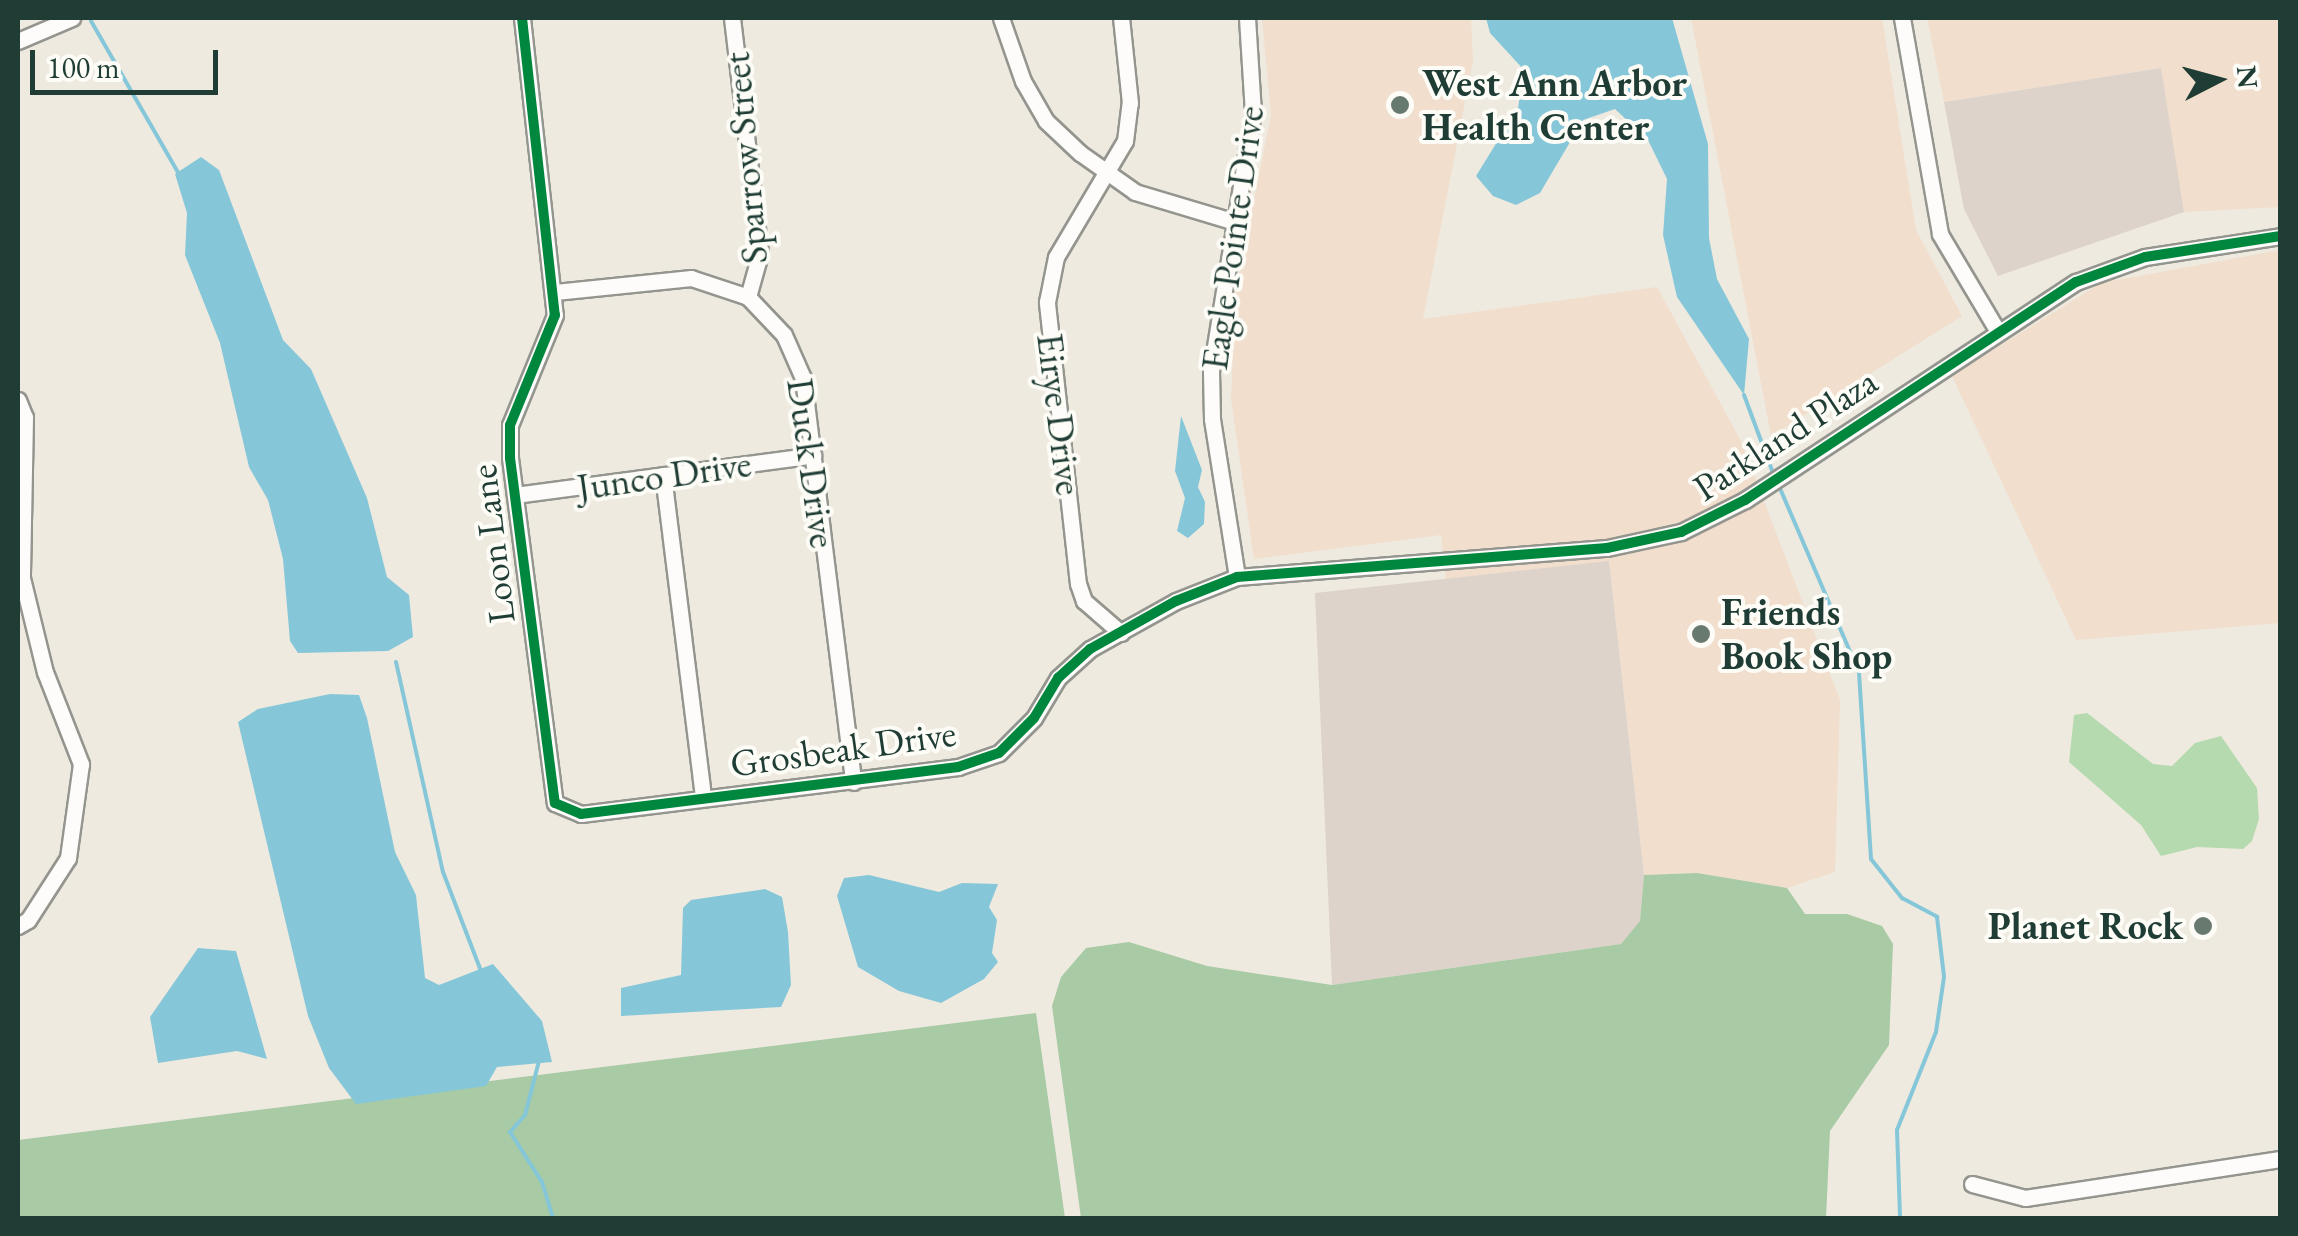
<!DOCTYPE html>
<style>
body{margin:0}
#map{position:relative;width:2298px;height:1236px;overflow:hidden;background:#efeadf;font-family:"EB Garamond",serif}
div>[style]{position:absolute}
.built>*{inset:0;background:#f1decd}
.industrial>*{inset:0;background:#ddd3cb}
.green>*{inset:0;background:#b6daaf}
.forest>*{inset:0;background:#a8caa4}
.water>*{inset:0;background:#85c7d9}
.stream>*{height:4px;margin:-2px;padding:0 2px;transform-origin:2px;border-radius:2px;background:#85c7d9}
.roads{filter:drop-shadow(2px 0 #93958e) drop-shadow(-2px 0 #93958e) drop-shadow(0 2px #93958e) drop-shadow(0 -2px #93958e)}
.minor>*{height:15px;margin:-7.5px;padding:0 7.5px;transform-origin:7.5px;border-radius:7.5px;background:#fdfcfa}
.cycleway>*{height:10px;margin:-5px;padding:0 5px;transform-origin:5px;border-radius:5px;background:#00873e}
.dots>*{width:28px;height:28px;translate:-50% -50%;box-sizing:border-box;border:5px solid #fdfcf7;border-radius:50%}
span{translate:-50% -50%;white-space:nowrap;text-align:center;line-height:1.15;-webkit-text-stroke:8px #fdfcf7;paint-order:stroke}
.poi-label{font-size:38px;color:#1f3d34;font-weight:700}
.left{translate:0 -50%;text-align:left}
.right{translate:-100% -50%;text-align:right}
.street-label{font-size:38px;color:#1f3d34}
.frame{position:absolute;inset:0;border:20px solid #1f3d34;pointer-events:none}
.north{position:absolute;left:2168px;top:30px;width:100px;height:100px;-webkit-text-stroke:8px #fdfcf7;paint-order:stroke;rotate:84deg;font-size:28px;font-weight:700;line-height:40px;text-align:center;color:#1f3d34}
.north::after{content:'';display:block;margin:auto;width:35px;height:45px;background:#1f3d34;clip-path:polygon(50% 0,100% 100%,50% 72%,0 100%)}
.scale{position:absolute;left:30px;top:50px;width:188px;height:45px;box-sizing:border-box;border:5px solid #1f3d34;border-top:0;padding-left:12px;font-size:30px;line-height:35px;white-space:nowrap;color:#1f3d34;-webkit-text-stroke:8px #fdfcf7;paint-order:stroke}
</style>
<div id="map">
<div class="built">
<i style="clip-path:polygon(1262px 18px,1471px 18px,1473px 61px,1423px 319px,1657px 287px,1741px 441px,1840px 700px,1835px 872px,1787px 888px,1697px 873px,1644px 875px,1609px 562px,1446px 579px,1441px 535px,1254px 559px,1231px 399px,1236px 289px,1271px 115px)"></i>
<i style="clip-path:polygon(1691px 18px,1882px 18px,1916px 230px,1962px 316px,1771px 436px)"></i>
<i style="clip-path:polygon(1927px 18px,2280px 18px,2280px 207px,2184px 212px,2160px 68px,1944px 102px)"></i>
<i style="clip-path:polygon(2280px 250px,2280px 623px,2076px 640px,1952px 376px,2101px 283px)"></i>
</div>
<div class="industrial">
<i style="clip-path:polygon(2161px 68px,2184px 212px,1998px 276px,1964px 209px,1944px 102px)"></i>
<i style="clip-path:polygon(1609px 561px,1644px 875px,1640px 922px,1621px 944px,1332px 985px,1315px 593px)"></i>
</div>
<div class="green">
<i style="clip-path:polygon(2087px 713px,2153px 764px,2172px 766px,2195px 743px,2221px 736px,2257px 788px,2259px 819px,2252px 841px,2243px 849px,2197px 847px,2161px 856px,2141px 825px,2069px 762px,2074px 715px)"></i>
</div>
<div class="forest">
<i style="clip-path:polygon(1697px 873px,1787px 888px,1805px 914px,1847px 914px,1882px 926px,1893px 944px,1889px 1045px,1830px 1131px,1826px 1218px,1081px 1218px,1052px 1006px,1061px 977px,1086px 948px,1129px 942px,1207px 966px,1332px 985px,1621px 944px,1640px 921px,1644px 875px)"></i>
<i style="clip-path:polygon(1036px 1013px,1065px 1218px,18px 1218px,18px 1140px)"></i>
</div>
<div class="water">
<i style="clip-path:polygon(1486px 18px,1672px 18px,1708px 144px,1709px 238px,1717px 279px,1749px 339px,1744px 395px,1677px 297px,1663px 235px,1667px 179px,1648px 140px,1615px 109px,1583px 120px,1540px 193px,1516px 205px,1493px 196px,1476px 176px,1518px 108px,1524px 70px,1490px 33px)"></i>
<i style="clip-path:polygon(201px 157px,219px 170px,283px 340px,311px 369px,367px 498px,387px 577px,409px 595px,413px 637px,388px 651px,298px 653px,290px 641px,283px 559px,268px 500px,249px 467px,220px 343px,185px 255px,187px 213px,175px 174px)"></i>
<i style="clip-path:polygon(1181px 416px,1202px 470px,1198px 487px,1205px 502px,1204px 524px,1188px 538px,1177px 531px,1185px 498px,1175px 471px)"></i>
<i style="clip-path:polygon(330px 694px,359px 695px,367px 718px,395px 852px,416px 895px,425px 978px,439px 985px,493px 964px,542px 1021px,552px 1062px,497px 1067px,486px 1086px,356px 1104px,329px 1068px,308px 1016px,238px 722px,258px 709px)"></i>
<i style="clip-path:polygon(869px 875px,939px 892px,962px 883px,998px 884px,989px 907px,997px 920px,992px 953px,998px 962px,984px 979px,941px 1003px,899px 991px,858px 967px,837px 896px,844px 878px)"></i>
<i style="clip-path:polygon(765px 889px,782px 897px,788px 932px,791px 985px,781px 1007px,621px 1016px,621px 988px,681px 975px,683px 908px,691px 900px)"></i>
<i style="clip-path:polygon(198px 948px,236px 951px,267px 1059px,237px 1051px,158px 1063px,150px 1017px)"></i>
</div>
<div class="stream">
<i style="left:91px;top:21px;width:177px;rotate:60.1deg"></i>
<i style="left:1744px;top:395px;width:83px;rotate:69.6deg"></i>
<i style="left:1779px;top:486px;width:203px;rotate:66.8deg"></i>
<i style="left:1859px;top:673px;width:186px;rotate:86.3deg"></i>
<i style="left:1871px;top:859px;width:50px;rotate:51.5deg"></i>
<i style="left:1902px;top:898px;width:40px;rotate:28deg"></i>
<i style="left:1937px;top:917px;width:60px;rotate:83.3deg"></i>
<i style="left:1944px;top:977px;width:56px;rotate:98.3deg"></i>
<i style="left:1936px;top:1032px;width:105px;rotate:111.7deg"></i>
<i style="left:1897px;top:1130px;width:88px;rotate:88deg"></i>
<i style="left:396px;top:662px;width:215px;rotate:77.4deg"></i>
<i style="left:443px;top:872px;width:106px;rotate:69deg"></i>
<i style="left:539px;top:1061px;width:56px;rotate:104.5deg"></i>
<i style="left:525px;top:1115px;width:23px;rotate:131deg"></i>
<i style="left:510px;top:1132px;width:59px;rotate:57.4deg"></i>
<i style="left:542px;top:1182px;width:38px;rotate:73deg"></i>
</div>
<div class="roads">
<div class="minor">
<i style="left:522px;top:18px;width:299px;rotate:83.7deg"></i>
<i style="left:555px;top:315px;width:119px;rotate:112.2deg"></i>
<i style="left:510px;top:425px;width:33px;rotate:90deg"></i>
<i style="left:510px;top:458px;width:348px;rotate:82.6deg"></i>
<i style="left:555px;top:803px;width:28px;rotate:23deg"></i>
<i style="left:581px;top:814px;width:380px;rotate:-7.1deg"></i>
<i style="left:958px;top:767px;width:43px;rotate:-18.9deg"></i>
<i style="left:999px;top:753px;width:49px;rotate:-45deg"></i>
<i style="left:1034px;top:718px;width:47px;rotate:-59deg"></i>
<i style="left:1058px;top:678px;width:43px;rotate:-42.2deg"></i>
<i style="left:1090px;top:649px;width:98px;rotate:-29.2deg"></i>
<i style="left:1176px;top:601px;width:66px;rotate:-21.5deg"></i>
<i style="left:1237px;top:577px;width:371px;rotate:-4.5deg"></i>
<i style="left:1607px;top:548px;width:76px;rotate:-12.2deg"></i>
<i style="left:1681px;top:532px;width:72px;rotate:-26.6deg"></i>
<i style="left:1745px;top:500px;width:396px;rotate:-33.4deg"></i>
<i style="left:2076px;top:282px;width:73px;rotate:-19.9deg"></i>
<i style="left:2145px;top:257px;width:137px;rotate:-8.8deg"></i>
<i style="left:732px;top:18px;width:238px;rotate:83.2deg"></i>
<i style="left:760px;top:254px;width:45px;rotate:105.6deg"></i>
<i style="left:1001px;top:18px;width:67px;rotate:70.8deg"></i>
<i style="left:1023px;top:81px;width:46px;rotate:60.1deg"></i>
<i style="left:1046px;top:121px;width:47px;rotate:43.3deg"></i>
<i style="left:1080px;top:153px;width:67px;rotate:35.3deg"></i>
<i style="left:1135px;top:192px;width:104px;rotate:16.7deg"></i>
<i style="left:1902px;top:18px;width:219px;rotate:80deg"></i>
<i style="left:1940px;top:234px;width:112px;rotate:59.3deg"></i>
<i style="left:18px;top:41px;width:59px;rotate:-23.1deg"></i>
<i style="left:555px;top:292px;width:137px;rotate:-5.9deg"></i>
<i style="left:691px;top:278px;width:60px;rotate:18.4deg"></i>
<i style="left:748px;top:297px;width:52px;rotate:46.5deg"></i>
<i style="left:784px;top:335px;width:47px;rotate:66.2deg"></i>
<i style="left:803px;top:378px;width:407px;rotate:82.9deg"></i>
<i style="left:18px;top:400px;width:18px;rotate:68deg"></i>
<i style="left:25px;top:417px;width:161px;rotate:91.1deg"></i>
<i style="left:22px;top:578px;width:97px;rotate:76.3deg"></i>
<i style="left:45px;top:672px;width:99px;rotate:68.6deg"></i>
<i style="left:81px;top:764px;width:95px;rotate:97.9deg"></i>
<i style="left:68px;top:858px;width:74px;rotate:122.8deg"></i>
<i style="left:28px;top:920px;width:12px;rotate:149deg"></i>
<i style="left:663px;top:475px;width:325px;rotate:82.9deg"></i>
<i style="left:515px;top:495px;width:301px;rotate:-7.6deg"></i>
<i style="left:1237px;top:577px;width:160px;rotate:-99deg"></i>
<i style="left:1212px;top:419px;width:48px;rotate:-91.2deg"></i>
<i style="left:1211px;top:371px;width:261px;rotate:-80.8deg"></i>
<i style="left:1253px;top:113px;width:95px;rotate:-93.6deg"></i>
<i style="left:1121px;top:633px;width:49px;rotate:-139.1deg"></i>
<i style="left:1084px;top:601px;width:18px;rotate:-109deg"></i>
<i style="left:1078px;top:584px;width:284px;rotate:-96.3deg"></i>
<i style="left:1047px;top:302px;width:46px;rotate:-78.7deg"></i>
<i style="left:1056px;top:257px;width:135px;rotate:-59.3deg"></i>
<i style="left:1125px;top:141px;width:38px;rotate:-83deg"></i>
<i style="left:1130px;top:103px;width:85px;rotate:-96deg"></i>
<i style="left:1972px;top:1184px;width:55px;rotate:14.8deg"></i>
<i style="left:2025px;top:1198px;width:258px;rotate:-8.7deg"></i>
</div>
</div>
<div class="cycleway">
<i style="left:522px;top:18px;width:299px;rotate:83.7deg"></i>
<i style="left:555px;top:315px;width:119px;rotate:112.2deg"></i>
<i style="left:510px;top:425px;width:33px;rotate:90deg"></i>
<i style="left:510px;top:458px;width:348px;rotate:82.6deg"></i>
<i style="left:555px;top:803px;width:28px;rotate:23deg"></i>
<i style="left:581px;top:814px;width:380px;rotate:-7.1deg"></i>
<i style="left:958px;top:767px;width:43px;rotate:-18.9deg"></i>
<i style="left:999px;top:753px;width:49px;rotate:-45deg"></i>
<i style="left:1034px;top:718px;width:47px;rotate:-59deg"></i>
<i style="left:1058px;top:678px;width:43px;rotate:-42.2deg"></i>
<i style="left:1090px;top:649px;width:98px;rotate:-29.2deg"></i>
<i style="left:1176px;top:601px;width:66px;rotate:-21.5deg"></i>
<i style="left:1237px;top:577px;width:371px;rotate:-4.5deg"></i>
<i style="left:1607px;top:548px;width:76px;rotate:-12.2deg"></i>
<i style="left:1681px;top:532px;width:72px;rotate:-26.6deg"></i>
<i style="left:1745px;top:500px;width:396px;rotate:-33.4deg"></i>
<i style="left:2076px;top:282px;width:73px;rotate:-19.9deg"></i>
<i style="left:2145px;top:257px;width:137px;rotate:-8.8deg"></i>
</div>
<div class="dots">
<i style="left:1400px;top:105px;background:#687a70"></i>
<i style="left:1701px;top:634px;background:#687a70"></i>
<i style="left:2203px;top:926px;background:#687a70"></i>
</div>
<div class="poi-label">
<span class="left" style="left:1422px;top:105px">West Ann Arbor<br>Health Center</span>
<span class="left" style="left:1721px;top:634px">Friends<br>Book Shop</span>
<span class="right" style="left:2183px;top:926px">Planet Rock</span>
</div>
<div class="street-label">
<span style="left:745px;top:158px;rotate:-95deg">Sparrow Street</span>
<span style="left:1232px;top:238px;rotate:-82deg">Eagle Pointe Drive</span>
<span style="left:1060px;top:414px;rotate:83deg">Eirye Drive</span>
<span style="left:1785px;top:434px;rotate:-33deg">Parkland Plaza</span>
<span style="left:812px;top:463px;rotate:82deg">Duck Drive</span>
<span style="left:664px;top:475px;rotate:-8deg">Junco Drive</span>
<span style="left:492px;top:544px;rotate:-97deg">Loon Lane</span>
<span style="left:843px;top:748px;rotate:-8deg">Grosbeak Drive</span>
</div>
<div class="frame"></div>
<div class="north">N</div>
<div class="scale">100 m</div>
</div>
